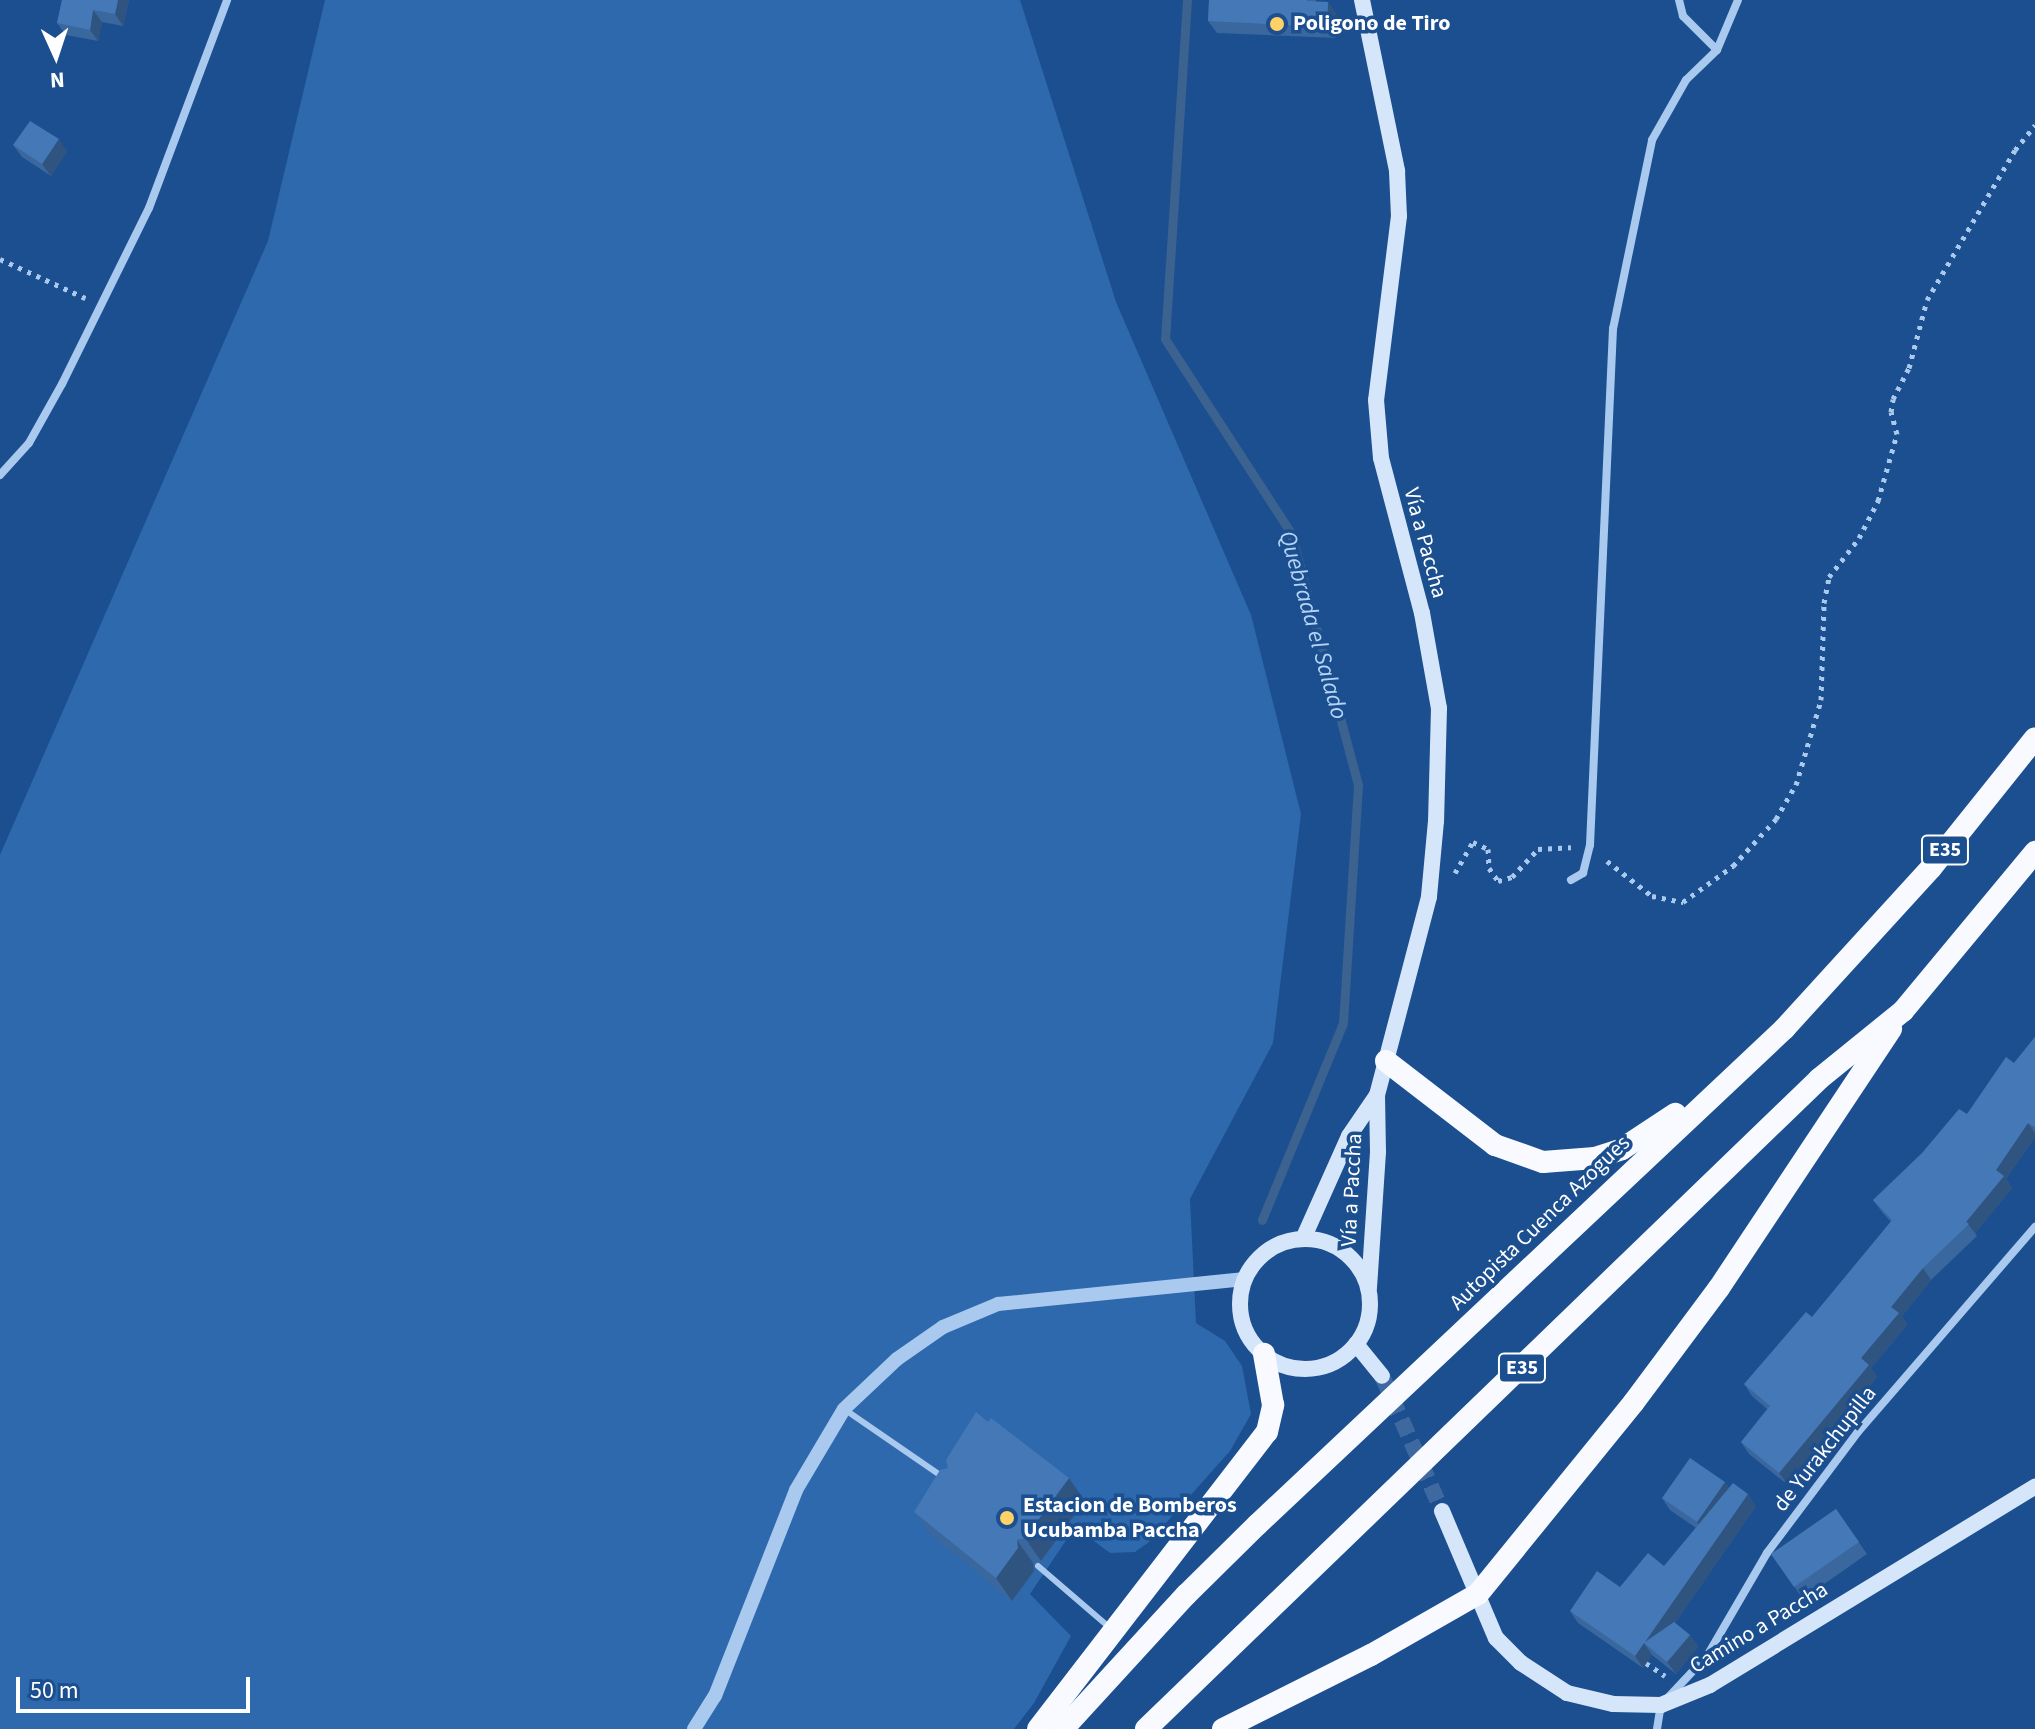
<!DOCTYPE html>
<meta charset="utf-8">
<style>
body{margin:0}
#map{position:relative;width:2035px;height:1729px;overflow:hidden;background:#1b4f8f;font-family:"Source Sans 3",sans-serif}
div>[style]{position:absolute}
.green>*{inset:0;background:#2e69ad}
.stream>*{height:9px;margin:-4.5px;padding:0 4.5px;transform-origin:4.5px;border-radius:4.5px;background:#3c6290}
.secondary-tunnel>*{height:16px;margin-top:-8px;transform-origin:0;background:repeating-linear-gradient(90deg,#3d69a0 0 16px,transparent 0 24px)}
.path>*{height:5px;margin-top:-2.5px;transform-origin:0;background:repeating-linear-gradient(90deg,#a9c9ee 0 4px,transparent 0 10px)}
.service>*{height:6px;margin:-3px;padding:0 3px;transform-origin:3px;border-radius:3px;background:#a9c9ee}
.minor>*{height:8px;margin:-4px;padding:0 4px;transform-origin:4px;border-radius:4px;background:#a9c9ee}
.tertiary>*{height:14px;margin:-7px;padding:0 7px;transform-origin:7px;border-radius:7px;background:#a9c9ee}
.secondary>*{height:16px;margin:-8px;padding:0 8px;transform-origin:8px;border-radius:8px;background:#d6e6fa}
.secondary>.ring{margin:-8px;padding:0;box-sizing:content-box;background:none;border:16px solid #d6e6fa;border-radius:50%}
.trunk>*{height:22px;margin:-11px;padding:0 11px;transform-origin:11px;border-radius:11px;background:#f8faff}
.wall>*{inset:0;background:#3a679d}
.shaded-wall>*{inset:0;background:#305480}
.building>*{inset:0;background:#4478b7}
.dots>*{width:22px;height:22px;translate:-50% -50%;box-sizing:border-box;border:4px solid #1b4f8f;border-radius:50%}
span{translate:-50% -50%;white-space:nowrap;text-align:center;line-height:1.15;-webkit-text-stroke:7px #1b4f8f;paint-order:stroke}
.shield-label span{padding:2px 6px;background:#1b4f8f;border:2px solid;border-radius:6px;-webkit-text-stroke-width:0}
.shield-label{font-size:20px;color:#fff;font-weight:700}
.poi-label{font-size:22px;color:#fff;font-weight:700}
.left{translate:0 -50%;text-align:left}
.street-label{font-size:22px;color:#fff}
.water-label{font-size:24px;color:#b5d3f5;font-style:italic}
.north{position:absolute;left:16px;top:16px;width:80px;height:80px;-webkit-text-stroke:6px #1b4f8f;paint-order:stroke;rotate:177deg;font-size:22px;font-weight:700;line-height:32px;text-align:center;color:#fff}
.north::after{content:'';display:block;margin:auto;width:28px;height:36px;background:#fff;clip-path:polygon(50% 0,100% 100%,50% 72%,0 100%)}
.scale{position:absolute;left:16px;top:1677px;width:234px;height:36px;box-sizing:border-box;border:4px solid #fff;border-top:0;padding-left:10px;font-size:24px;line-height:28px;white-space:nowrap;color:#fff;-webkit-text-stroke:6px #1b4f8f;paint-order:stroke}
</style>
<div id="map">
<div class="green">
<i style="clip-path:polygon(325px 0,1020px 0,1116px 302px,1251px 615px,1301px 814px,1273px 1043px,1190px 1199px,1196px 1323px,1225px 1341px,1242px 1366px,1251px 1414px,1230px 1451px,1149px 1542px,1135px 1552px,1110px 1553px,1075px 1527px,1030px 1594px,1071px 1636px,1034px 1703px,1014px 1729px,0 1729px,0 855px,268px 241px)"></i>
</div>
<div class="stream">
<i style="left:1187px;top:0;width:340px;rotate:93.7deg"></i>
<i style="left:1165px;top:339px;width:231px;rotate:57deg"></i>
<i style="left:1291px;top:533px;width:261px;rotate:75.1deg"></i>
<i style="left:1358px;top:785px;width:238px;rotate:93.6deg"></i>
<i style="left:1343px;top:1023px;width:213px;rotate:112.4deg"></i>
</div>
<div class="secondary-tunnel">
<i style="left:1382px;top:1376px;width:148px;rotate:66deg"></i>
</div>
<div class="path">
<i style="left:0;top:259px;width:94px;rotate:24.6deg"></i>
<i style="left:1607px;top:861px;width:57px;rotate:37.9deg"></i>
<i style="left:1652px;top:896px;width:32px;rotate:11deg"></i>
<i style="left:1683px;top:902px;width:62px;rotate:-35.8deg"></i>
<i style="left:1733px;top:866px;width:64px;rotate:-47.5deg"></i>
<i style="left:1776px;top:819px;width:39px;rotate:-60deg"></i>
<i style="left:1796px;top:785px;width:89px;rotate:-73.6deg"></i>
<i style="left:1821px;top:700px;width:97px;rotate:-88.2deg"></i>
<i style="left:1824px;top:603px;width:26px;rotate:-79deg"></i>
<i style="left:1829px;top:577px;width:49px;rotate:-52.4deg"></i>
<i style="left:1859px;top:538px;width:42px;rotate:-62.8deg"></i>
<i style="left:1878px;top:501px;width:70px;rotate:-74.2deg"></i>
<i style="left:1897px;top:434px;width:23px;rotate:-105deg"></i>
<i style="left:1891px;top:412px;width:13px;rotate:-81deg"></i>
<i style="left:1893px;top:399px;width:35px;rotate:-63deg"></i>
<i style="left:1909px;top:368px;width:70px;rotate:-75.2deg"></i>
<i style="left:1927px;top:300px;width:174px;rotate:-59.6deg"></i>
<i style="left:2015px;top:150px;width:32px;rotate:-51deg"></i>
<i style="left:1455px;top:873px;width:36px;rotate:-60deg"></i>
<i style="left:1473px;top:842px;width:17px;rotate:25deg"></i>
<i style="left:1488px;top:849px;width:19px;rotate:87deg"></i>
<i style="left:1489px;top:868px;width:16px;rotate:55deg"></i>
<i style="left:1498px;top:881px;width:15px;rotate:-16deg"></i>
<i style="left:1512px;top:877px;width:38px;rotate:-47deg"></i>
<i style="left:1538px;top:849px;width:33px;rotate:-3deg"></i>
<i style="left:1646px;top:1663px;width:23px;rotate:34deg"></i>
</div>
<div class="service">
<i style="left:844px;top:1409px;width:120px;rotate:34.5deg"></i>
<i style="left:1038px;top:1566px;width:94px;rotate:40.7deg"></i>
</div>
<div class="minor">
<i style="left:1717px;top:50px;width:54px;rotate:-67.2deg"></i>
<i style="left:0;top:475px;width:43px;rotate:-47.8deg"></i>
<i style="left:29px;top:443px;width:68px;rotate:-60.8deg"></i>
<i style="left:62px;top:384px;width:196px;rotate:-63.7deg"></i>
<i style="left:149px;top:208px;width:222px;rotate:-69.4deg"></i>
<i style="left:1571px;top:880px;width:14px;rotate:-30deg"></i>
<i style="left:1583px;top:873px;width:29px;rotate:-76deg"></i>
<i style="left:1590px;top:845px;width:517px;rotate:-87.45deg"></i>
<i style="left:1613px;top:329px;width:193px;rotate:-78.3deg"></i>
<i style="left:1652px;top:140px;width:69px;rotate:-60.5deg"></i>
<i style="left:1686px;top:80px;width:43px;rotate:-44.1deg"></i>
<i style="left:1717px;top:50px;width:48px;rotate:-135deg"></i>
<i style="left:1683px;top:16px;width:16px;rotate:-104deg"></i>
<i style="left:1657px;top:1729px;width:24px;rotate:-81deg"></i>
<i style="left:1661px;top:1705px;width:67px;rotate:-46.8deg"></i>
<i style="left:1707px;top:1656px;width:119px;rotate:-59.8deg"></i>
<i style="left:1767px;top:1553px;width:151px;rotate:-53.1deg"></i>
<i style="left:1858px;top:1432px;width:271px;rotate:-49.2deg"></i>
</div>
<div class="tertiary">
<i style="left:694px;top:1729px;width:39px;rotate:-58deg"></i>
<i style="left:715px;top:1696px;width:221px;rotate:-68.5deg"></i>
<i style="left:796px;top:1490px;width:94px;rotate:-59.3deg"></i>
<i style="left:844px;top:1409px;width:73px;rotate:-43.3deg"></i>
<i style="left:897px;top:1359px;width:56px;rotate:-34.8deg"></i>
<i style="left:943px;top:1327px;width:60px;rotate:-22.7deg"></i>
<i style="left:998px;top:1304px;width:248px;rotate:-5.8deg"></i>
</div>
<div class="secondary">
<i style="left:1362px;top:0;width:175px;rotate:78.4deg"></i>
<i style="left:1397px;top:171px;width:45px;rotate:87.5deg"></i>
<i style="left:1399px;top:216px;width:185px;rotate:97.1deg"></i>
<i style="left:1376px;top:400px;width:58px;rotate:85.1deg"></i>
<i style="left:1381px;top:458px;width:160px;rotate:75.2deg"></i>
<i style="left:1422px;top:613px;width:97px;rotate:79.9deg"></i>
<i style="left:1439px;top:708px;width:113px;rotate:91.5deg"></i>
<i style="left:1436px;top:821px;width:76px;rotate:95.3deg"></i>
<i style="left:1429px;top:897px;width:205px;rotate:104.7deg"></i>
<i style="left:1377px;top:1095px;width:57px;rotate:89deg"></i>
<i style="left:1378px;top:1152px;width:136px;rotate:93.8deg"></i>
<i style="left:1303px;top:1239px;width:113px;rotate:-65.9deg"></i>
<i style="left:1349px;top:1136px;width:50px;rotate:-55.7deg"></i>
<i class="ring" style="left:1240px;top:1239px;width:114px;height:114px"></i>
<i style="left:1356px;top:1344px;width:41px;rotate:50.9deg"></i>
<i style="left:1442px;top:1511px;width:138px;rotate:67deg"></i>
<i style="left:1496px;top:1638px;width:35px;rotate:45deg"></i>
<i style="left:1521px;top:1663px;width:55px;rotate:33.1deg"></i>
<i style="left:1567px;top:1693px;width:47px;rotate:13.4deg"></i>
<i style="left:1613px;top:1704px;width:48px;rotate:1.2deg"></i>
<i style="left:1661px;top:1705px;width:53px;rotate:-22.2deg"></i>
<i style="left:1710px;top:1685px;width:381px;rotate:-31.4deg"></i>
</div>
<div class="trunk">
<i style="left:1386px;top:1061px;width:138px;rotate:37.6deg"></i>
<i style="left:1495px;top:1145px;width:51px;rotate:19.5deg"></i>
<i style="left:1543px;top:1162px;width:52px;rotate:-4.4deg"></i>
<i style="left:1595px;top:1158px;width:28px;rotate:-18deg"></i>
<i style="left:1622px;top:1149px;width:64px;rotate:-33.4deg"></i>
<i style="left:1038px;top:1729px;width:375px;rotate:-52.4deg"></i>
<i style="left:1267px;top:1432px;width:28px;rotate:-77deg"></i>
<i style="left:1273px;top:1405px;width:52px;rotate:-100deg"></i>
<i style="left:1063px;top:1729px;width:182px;rotate:-47.5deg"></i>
<i style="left:1186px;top:1595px;width:100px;rotate:-44.6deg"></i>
<i style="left:1257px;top:1525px;width:724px;rotate:-43.26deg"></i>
<i style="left:1784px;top:1029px;width:218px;rotate:-47.6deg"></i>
<i style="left:1931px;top:868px;width:166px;rotate:-51.3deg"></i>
<i style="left:1146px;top:1729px;width:936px;rotate:-44deg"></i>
<i style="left:1819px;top:1079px;width:108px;rotate:-39deg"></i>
<i style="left:1903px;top:1011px;width:207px;rotate:-50.3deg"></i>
<i style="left:1223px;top:1729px;width:165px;rotate:-26.6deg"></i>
<i style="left:1371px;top:1655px;width:123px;rotate:-29.7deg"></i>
<i style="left:1478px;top:1594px;width:247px;rotate:-50.9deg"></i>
<i style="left:1634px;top:1402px;width:142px;rotate:-53.3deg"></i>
<i style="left:1719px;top:1288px;width:311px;rotate:-56.4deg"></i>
</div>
<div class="wall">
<i style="clip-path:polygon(62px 0,129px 0,123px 26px,102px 22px,98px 41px,66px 35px,57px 23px)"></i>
<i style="clip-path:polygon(1209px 0,1316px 0,1316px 2px,1328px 2px,1336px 14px,1336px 38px,1217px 33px,1208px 21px)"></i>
<i style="clip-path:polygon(13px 145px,67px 151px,51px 176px,22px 157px)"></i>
<i style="clip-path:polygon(2035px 1037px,2035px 1137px,2006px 1179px,2012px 1188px,1975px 1233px,1977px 1236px,1931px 1280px,1902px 1316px,1907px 1325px,1871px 1368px,1877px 1377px,1788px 1485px,1749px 1454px,1741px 1442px,1767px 1409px,1752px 1396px,1744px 1384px,1812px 1317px,1891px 1222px,1882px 1212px,1873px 1200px,1967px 1114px,2014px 1063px)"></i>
<i style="clip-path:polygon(1729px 1487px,1756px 1506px,1675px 1623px,1690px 1635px,1698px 1647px,1676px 1674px,1652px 1655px,1643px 1668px,1578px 1623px,1570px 1611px,1664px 1566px,1696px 1528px,1670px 1510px,1662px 1498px)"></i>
<i style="clip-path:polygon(1085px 1501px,1041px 1561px,1033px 1563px,1034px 1571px,1012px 1601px,931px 1535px,914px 1512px)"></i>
<i style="clip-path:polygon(1836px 1509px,1867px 1554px,1803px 1599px,1771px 1554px)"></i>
</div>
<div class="shaded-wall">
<i style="clip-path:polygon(118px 0,129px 0,123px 26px,115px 14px)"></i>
<i style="clip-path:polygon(1328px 2px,1336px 14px,1336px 38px,1327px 27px)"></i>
<i style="clip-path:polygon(93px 10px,102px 22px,98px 41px,90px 30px)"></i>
<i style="clip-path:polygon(59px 139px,67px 151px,51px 176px,42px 164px)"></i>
<i style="clip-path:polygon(2028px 1123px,2035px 1133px,2035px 1137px,2006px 1179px,2012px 1188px,1975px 1233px,1966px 1222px,1996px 1170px)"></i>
<i style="clip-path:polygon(1923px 1268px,1931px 1280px,1902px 1316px,1907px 1325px,1871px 1368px,1877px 1377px,1788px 1485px,1779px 1473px,1861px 1358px,1891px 1307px)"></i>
<i style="clip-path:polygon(1069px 1478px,1085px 1501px,1041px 1561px,1025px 1538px)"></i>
<i style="clip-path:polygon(1725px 1482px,1734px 1494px,1705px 1534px,1697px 1522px)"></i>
<i style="clip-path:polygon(1748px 1494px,1756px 1506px,1655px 1652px,1645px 1642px)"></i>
<i style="clip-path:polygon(1017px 1540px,1033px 1563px,1034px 1571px,1012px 1601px,996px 1578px)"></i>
<i style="clip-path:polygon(1690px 1635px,1698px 1647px,1676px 1674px,1667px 1662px)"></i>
<i style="clip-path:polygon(1644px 1643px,1652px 1655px,1643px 1668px,1635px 1656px)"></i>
</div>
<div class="building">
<i style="clip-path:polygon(62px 0,118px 0,115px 14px,93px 10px,90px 30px,57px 23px)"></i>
<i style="clip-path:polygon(1209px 0,1307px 0,1307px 1px,1328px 2px,1327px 27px,1208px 21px)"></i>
<i style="clip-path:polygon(30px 121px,59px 139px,42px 164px,13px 145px)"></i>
<i style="clip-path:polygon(2035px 1037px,2035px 1126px,2034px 1127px,2028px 1123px,1996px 1170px,2004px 1176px,1966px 1222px,1969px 1224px,1923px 1268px,1891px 1307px,1899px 1313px,1861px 1358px,1869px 1365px,1779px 1473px,1741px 1442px,1770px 1406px,1744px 1384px,1806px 1312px,1812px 1317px,1892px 1220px,1873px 1200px,1922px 1153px,1959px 1109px,1967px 1114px,2006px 1057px,2014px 1063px)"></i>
<i style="clip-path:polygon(976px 1412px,988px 1422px,991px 1418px,1069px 1478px,1025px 1538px,1017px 1540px,1018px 1548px,996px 1578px,914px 1512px,940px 1470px,948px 1468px,946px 1460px)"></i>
<i style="clip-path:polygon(1690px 1458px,1725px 1482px,1697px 1522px,1662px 1498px)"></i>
<i style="clip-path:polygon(1733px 1483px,1748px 1494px,1645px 1642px,1674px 1622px,1690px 1635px,1667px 1662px,1644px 1643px,1635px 1656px,1570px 1611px,1597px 1571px,1620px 1587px,1648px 1553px,1664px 1566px)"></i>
<i style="clip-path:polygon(1836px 1509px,1859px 1542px,1794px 1587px,1771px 1554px)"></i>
</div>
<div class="dots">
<i style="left:1277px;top:24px;background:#ffd166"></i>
<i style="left:1007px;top:1518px;background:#ffd166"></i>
</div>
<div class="shield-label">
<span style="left:1945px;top:850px">E35</span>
<span style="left:1522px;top:1368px">E35</span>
</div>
<div class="poi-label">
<span class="left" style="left:1293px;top:24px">Poligono de Tiro</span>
<span class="left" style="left:1023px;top:1518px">Estacion de Bomberos<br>Ucubamba Paccha</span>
</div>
<div class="street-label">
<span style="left:1425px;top:543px;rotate:75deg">Vía a Paccha</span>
<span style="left:1352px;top:1190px;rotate:-87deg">Vía a Paccha</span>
<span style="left:1540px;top:1223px;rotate:-44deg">Autopista Cuenca Azogues</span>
<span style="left:1825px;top:1449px;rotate:-52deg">de Yurakchupilla</span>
<span style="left:1759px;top:1628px;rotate:-31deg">Camino a Paccha</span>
</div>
<div class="water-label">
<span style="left:1313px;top:625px;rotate:74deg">Quebrada el Salado</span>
</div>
<div class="north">N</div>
<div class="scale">50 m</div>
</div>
